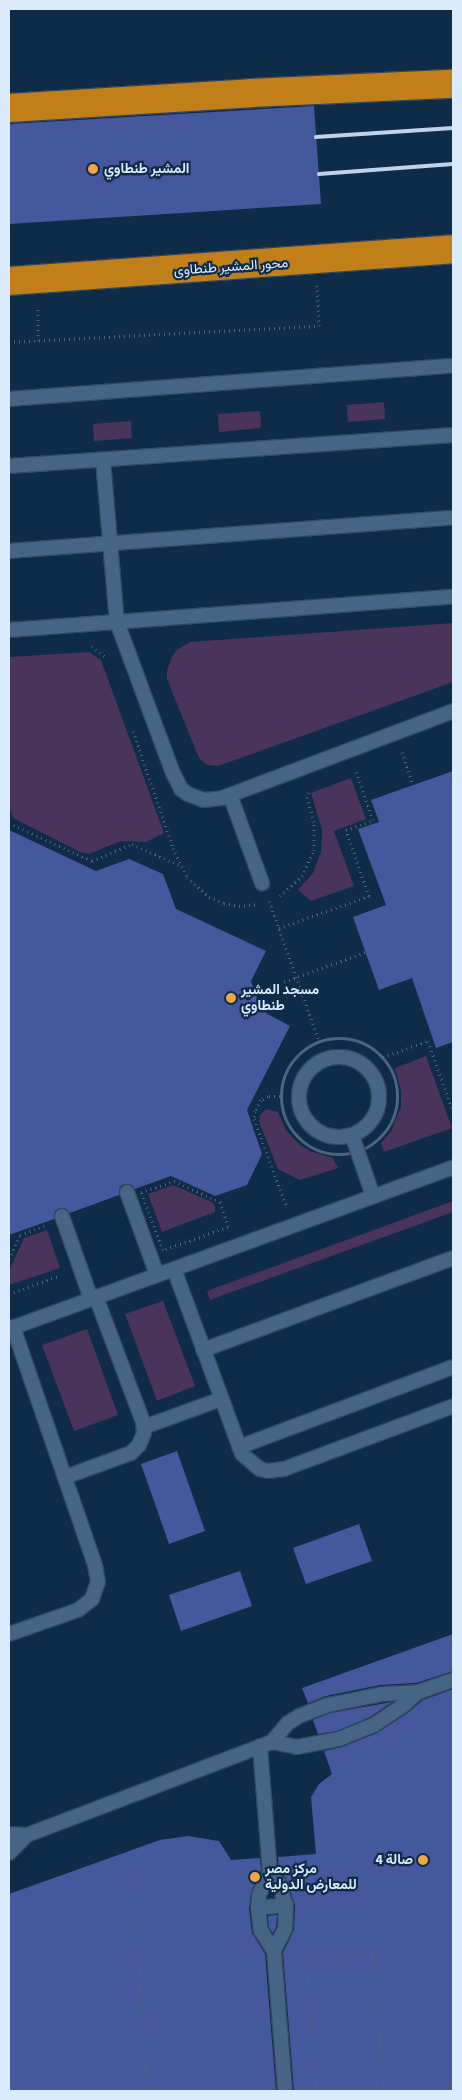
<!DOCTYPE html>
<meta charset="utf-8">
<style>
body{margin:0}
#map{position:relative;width:462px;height:2100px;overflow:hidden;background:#0e2b47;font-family:"Source Sans 3",Vazirmatn,sans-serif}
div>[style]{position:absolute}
.green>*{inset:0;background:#4a345a}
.building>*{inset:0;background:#46589d}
.path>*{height:3px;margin-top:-1.5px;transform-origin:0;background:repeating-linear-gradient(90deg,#4c657e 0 1px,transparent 0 5px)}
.path>.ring{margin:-1.5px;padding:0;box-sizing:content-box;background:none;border:3px solid #4c657e;border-radius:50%}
.roads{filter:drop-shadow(1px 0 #34465e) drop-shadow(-1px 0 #34465e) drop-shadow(0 1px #34465e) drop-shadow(0 -1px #34465e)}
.lane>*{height:14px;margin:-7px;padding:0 7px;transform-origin:7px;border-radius:7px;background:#466483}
.lane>.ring{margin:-7px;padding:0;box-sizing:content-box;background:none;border:14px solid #466483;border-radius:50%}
.highway>*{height:28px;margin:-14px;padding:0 14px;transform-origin:14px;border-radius:14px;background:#c17f1a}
.rail>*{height:4px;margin:-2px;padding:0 2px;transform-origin:2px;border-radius:2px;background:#c0d3e7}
.dots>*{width:14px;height:14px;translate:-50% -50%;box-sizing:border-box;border:2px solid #0e2b47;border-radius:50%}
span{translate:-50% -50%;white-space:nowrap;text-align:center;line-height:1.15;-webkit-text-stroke:4.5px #0e2b47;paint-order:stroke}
.poi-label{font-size:14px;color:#daebfe;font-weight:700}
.left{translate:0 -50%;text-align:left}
.right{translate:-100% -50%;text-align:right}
.street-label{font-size:14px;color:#daebfe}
.frame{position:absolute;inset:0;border:10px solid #daebfe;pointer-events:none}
</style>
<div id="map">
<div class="green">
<i style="clip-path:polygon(384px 402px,385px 419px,348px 422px,347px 405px)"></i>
<i style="clip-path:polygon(260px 411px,261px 428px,219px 432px,218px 414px)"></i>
<i style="clip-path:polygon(131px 421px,132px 438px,94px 441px,93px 424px)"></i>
<i style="clip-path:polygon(453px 623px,453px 682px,218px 766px,207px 765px,199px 758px,167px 679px,167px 671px,172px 657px,177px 650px,190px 642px)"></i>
<i style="clip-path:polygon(89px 652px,101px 660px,164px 833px,146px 842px,121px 841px,89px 854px,80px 852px,13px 818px,9px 805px,9px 657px)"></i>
<i style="clip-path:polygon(351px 778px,366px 819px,334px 831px,354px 886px,311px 901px,298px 890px,313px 873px,321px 852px,322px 830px,311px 793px)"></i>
<i style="clip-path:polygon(426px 1056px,452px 1128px,384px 1152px,381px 1143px,391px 1131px,401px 1107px,401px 1091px,395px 1068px)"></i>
<i style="clip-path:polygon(266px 1109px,278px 1112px,286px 1130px,299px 1144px,310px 1151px,333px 1158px,338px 1168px,300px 1180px,278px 1169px,259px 1122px,260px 1115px)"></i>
<i style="clip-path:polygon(173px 1185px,212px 1202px,215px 1206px,215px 1212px,162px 1232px,148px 1194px)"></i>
<i style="clip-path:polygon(453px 1201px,453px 1212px,210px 1300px,207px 1291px)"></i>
<i style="clip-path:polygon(47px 1230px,60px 1268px,9px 1285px,9px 1271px,24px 1238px)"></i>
<i style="clip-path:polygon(163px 1301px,195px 1386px,157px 1401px,125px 1314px)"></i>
<i style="clip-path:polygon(87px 1329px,118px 1415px,74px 1431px,42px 1345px)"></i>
</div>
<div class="building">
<i style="clip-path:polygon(314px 106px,321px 204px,9px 224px,9px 124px)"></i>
<i style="clip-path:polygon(453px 771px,453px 1042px,436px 1048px,412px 978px,379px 990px,353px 917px,386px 905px,358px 829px,379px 822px,371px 800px)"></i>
<i style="clip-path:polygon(9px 830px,96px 871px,129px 859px,163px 874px,176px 909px,266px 951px,251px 981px,262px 1011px,290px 1026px,247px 1110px,262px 1154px,247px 1185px,215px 1196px,171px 1176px,135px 1189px,132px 1185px,124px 1184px,120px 1187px,119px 1195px,70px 1213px,64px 1208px,59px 1208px,54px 1214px,54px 1219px,9px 1235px)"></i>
<i style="clip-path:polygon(177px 1451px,205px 1531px,169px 1544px,141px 1464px)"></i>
<i style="clip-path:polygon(359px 1524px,372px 1561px,306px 1584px,293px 1548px)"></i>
<i style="clip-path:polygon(240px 1571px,252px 1606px,181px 1631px,169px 1595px)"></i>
<i style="clip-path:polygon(453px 1634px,453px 1671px,416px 1683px,380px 1685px,326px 1696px,308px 1703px,302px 1688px)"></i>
<i style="clip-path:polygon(453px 1689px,453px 2091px,294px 2091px,283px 1953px,294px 1930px,295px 1905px,286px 1879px,279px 1869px,278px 1857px,316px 1854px,311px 1797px,319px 1784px,332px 1774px,324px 1751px,342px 1747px,377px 1733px,409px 1712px,423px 1700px)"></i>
<i style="clip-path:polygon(392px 1702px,370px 1717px,337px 1731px,318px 1734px,313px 1720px,330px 1713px)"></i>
<i style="clip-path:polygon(188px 1836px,219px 1841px,231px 1860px,260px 1858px,261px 1870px,251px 1892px,249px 1909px,252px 1933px,265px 1954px,276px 2091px,9px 2091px,9px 1894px,160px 1840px)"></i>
<i style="clip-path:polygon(277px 1915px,276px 1927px,273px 1933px,269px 1928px,268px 1916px)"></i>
</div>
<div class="path">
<i style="left:38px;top:340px;width:34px;rotate:-90deg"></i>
<i style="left:9px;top:342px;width:310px;rotate:-3deg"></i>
<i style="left:319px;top:326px;width:41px;rotate:-92.8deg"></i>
<i style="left:92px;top:646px;width:18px;rotate:38deg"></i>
<i style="left:133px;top:731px;width:124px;rotate:71.1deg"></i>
<i style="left:173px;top:848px;width:32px;rotate:64deg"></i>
<i style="left:187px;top:877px;width:30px;rotate:42deg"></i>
<i style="left:209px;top:897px;width:16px;rotate:22deg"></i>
<i style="left:224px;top:903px;width:15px;rotate:11deg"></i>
<i style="left:239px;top:906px;width:19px;rotate:-6deg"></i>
<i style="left:402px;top:752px;width:35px;rotate:72deg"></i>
<i style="left:9px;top:823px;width:91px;rotate:24.6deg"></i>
<i style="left:92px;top:861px;width:43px;rotate:-23deg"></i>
<i style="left:132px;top:844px;width:51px;rotate:24.1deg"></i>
<i style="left:280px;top:896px;width:30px;rotate:-42deg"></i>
<i style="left:302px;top:876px;width:29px;rotate:-65deg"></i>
<i style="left:314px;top:850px;width:28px;rotate:-90deg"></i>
<i style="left:314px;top:822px;width:25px;rotate:-106deg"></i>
<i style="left:307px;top:798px;width:10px;rotate:-73deg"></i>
<i style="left:269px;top:901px;width:149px;rotate:70.3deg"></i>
<i style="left:279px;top:928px;width:96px;rotate:-19.6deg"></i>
<i style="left:369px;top:896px;width:70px;rotate:-109.2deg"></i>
<i style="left:346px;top:830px;width:29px;rotate:-20deg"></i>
<i style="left:373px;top:820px;width:54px;rotate:-109.4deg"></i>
<i style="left:256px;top:992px;width:117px;rotate:-20deg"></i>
<i class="ring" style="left:281px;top:1038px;width:113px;height:113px"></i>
<i style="left:383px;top:1057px;width:48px;rotate:-19.6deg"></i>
<i style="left:428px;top:1041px;width:75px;rotate:70.6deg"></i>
<i style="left:280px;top:1096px;width:12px;rotate:180deg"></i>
<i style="left:268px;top:1096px;width:8px;rotate:150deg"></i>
<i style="left:261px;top:1100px;width:13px;rotate:119deg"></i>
<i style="left:255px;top:1111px;width:8px;rotate:97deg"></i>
<i style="left:254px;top:1119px;width:92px;rotate:69.6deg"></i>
<i style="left:174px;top:1181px;width:51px;rotate:24.5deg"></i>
<i style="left:220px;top:1202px;width:26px;rotate:72deg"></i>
<i style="left:228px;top:1227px;width:69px;rotate:160.5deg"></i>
<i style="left:163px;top:1250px;width:62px;rotate:-110.8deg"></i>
<i style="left:141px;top:1192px;width:35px;rotate:-18deg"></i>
<i style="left:9px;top:1259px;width:26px;rotate:-65deg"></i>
<i style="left:20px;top:1235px;width:26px;rotate:-21deg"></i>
<i style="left:9px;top:1294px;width:55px;rotate:-20.1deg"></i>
<i style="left:134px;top:1879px;width:212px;rotate:86.5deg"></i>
<i style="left:373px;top:1952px;width:139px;rotate:85.5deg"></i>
<i style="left:317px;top:2088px;width:91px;rotate:-3.8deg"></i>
<i style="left:317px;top:2091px;width:133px;rotate:-94.7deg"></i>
<i style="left:306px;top:1958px;width:93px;rotate:-4.3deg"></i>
</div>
<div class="roads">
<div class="lane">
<i style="left:9px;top:399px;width:445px;rotate:-4.3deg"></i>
<i style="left:103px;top:460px;width:163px;rotate:85.1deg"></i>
<i style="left:117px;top:622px;width:161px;rotate:69.7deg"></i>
<i style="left:173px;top:773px;width:18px;rotate:63deg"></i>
<i style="left:181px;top:789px;width:9px;rotate:36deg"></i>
<i style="left:188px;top:794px;width:17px;rotate:21deg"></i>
<i style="left:204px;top:800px;width:18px;rotate:-6deg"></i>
<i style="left:222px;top:798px;width:247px;rotate:-20.6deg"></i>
<i style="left:9px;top:466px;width:445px;rotate:-4deg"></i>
<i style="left:9px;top:551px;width:445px;rotate:-4.3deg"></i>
<i style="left:9px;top:630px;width:445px;rotate:-4.3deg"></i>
<i style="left:230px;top:795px;width:94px;rotate:70deg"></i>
<i class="ring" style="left:299px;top:1057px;width:66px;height:66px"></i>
<i style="left:352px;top:1135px;width:65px;rotate:71deg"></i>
<i style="left:127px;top:1192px;width:88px;rotate:70.1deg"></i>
<i style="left:62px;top:1216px;width:88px;rotate:70.7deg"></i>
<i style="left:174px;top:1269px;width:197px;rotate:69.8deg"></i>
<i style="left:242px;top:1454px;width:23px;rotate:40deg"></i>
<i style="left:260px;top:1469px;width:8px;rotate:14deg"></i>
<i style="left:268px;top:1471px;width:16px;rotate:-7deg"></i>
<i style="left:284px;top:1469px;width:180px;rotate:-20.4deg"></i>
<i style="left:9px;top:1329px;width:473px;rotate:-20deg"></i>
<i style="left:203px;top:1350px;width:266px;rotate:-20.2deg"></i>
<i style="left:144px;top:1427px;width:82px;rotate:-20deg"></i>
<i style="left:239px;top:1447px;width:228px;rotate:-20.5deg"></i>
<i style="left:65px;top:1477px;width:70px;rotate:-20deg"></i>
<i style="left:131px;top:1453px;width:11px;rotate:-45deg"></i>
<i style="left:139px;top:1445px;width:13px;rotate:-67deg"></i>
<i style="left:144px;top:1433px;width:11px;rotate:-95deg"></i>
<i style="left:143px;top:1422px;width:134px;rotate:-110.6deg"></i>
<i style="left:9px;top:1634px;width:73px;rotate:-19.2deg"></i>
<i style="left:78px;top:1610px;width:18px;rotate:-38deg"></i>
<i style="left:92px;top:1599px;width:18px;rotate:-71deg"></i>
<i style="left:98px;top:1582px;width:17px;rotate:-100deg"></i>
<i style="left:95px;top:1565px;width:252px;rotate:-109deg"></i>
<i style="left:272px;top:1742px;width:25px;rotate:11deg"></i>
<i style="left:297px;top:1747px;width:43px;rotate:-10.8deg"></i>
<i style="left:339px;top:1739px;width:38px;rotate:-22deg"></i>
<i style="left:374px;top:1725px;width:36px;rotate:-34deg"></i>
<i style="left:404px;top:1705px;width:19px;rotate:-43deg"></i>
<i style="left:260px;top:1746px;width:126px;rotate:85.5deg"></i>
<i style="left:270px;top:1872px;width:25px;rotate:116deg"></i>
<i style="left:259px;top:1895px;width:13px;rotate:94deg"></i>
<i style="left:258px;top:1908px;width:23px;rotate:83deg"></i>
<i style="left:261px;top:1931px;width:24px;rotate:57deg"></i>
<i style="left:274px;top:1951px;width:140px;rotate:85.5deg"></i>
<i style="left:9px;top:1834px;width:18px;rotate:3deg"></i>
<i style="left:27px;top:1835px;width:262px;rotate:-20.8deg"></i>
<i style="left:272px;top:1742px;width:25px;rotate:-50deg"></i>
<i style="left:288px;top:1723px;width:13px;rotate:-32deg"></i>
<i style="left:299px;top:1716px;width:31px;rotate:-21deg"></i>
<i style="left:328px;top:1705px;width:55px;rotate:-11.5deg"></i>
<i style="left:382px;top:1694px;width:36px;rotate:-3deg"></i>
<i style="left:418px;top:1692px;width:37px;rotate:-19deg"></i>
<i style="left:9px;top:1853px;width:25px;rotate:-45deg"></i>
<i style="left:270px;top:1872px;width:13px;rotate:51deg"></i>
<i style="left:278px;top:1882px;width:24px;rotate:71deg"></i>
<i style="left:286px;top:1905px;width:24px;rotate:92deg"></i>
<i style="left:285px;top:1929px;width:25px;rotate:117deg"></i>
<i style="left:258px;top:1908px;width:28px;rotate:-6deg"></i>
</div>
<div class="highway">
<i style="left:9px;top:108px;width:242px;rotate:-3.5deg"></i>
<i style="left:251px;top:93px;width:202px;rotate:-2.6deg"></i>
<i style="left:9px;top:281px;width:445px;rotate:-4.1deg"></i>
</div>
</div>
<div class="rail">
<i style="left:316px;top:137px;width:137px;rotate:-3.8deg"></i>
<i style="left:319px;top:174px;width:134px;rotate:-4.3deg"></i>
</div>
<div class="dots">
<i style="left:93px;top:169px;background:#f1a63f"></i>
<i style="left:231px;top:998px;background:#f1a63f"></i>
<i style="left:423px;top:1860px;background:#f1a63f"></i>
<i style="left:255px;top:1877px;background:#f1a63f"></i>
</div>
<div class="poi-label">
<span class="left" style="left:104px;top:169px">المشير طنطاوي</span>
<span class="left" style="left:241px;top:998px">مسجد المشير<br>طنطاوي</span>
<span class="right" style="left:413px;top:1860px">صالة 4</span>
<span class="left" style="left:265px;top:1877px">مركز مصر<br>للمعارض الدولية</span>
</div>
<div class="street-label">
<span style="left:231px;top:267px;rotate:-4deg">محور المشير طنطاوى</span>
</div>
<div class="frame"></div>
</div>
